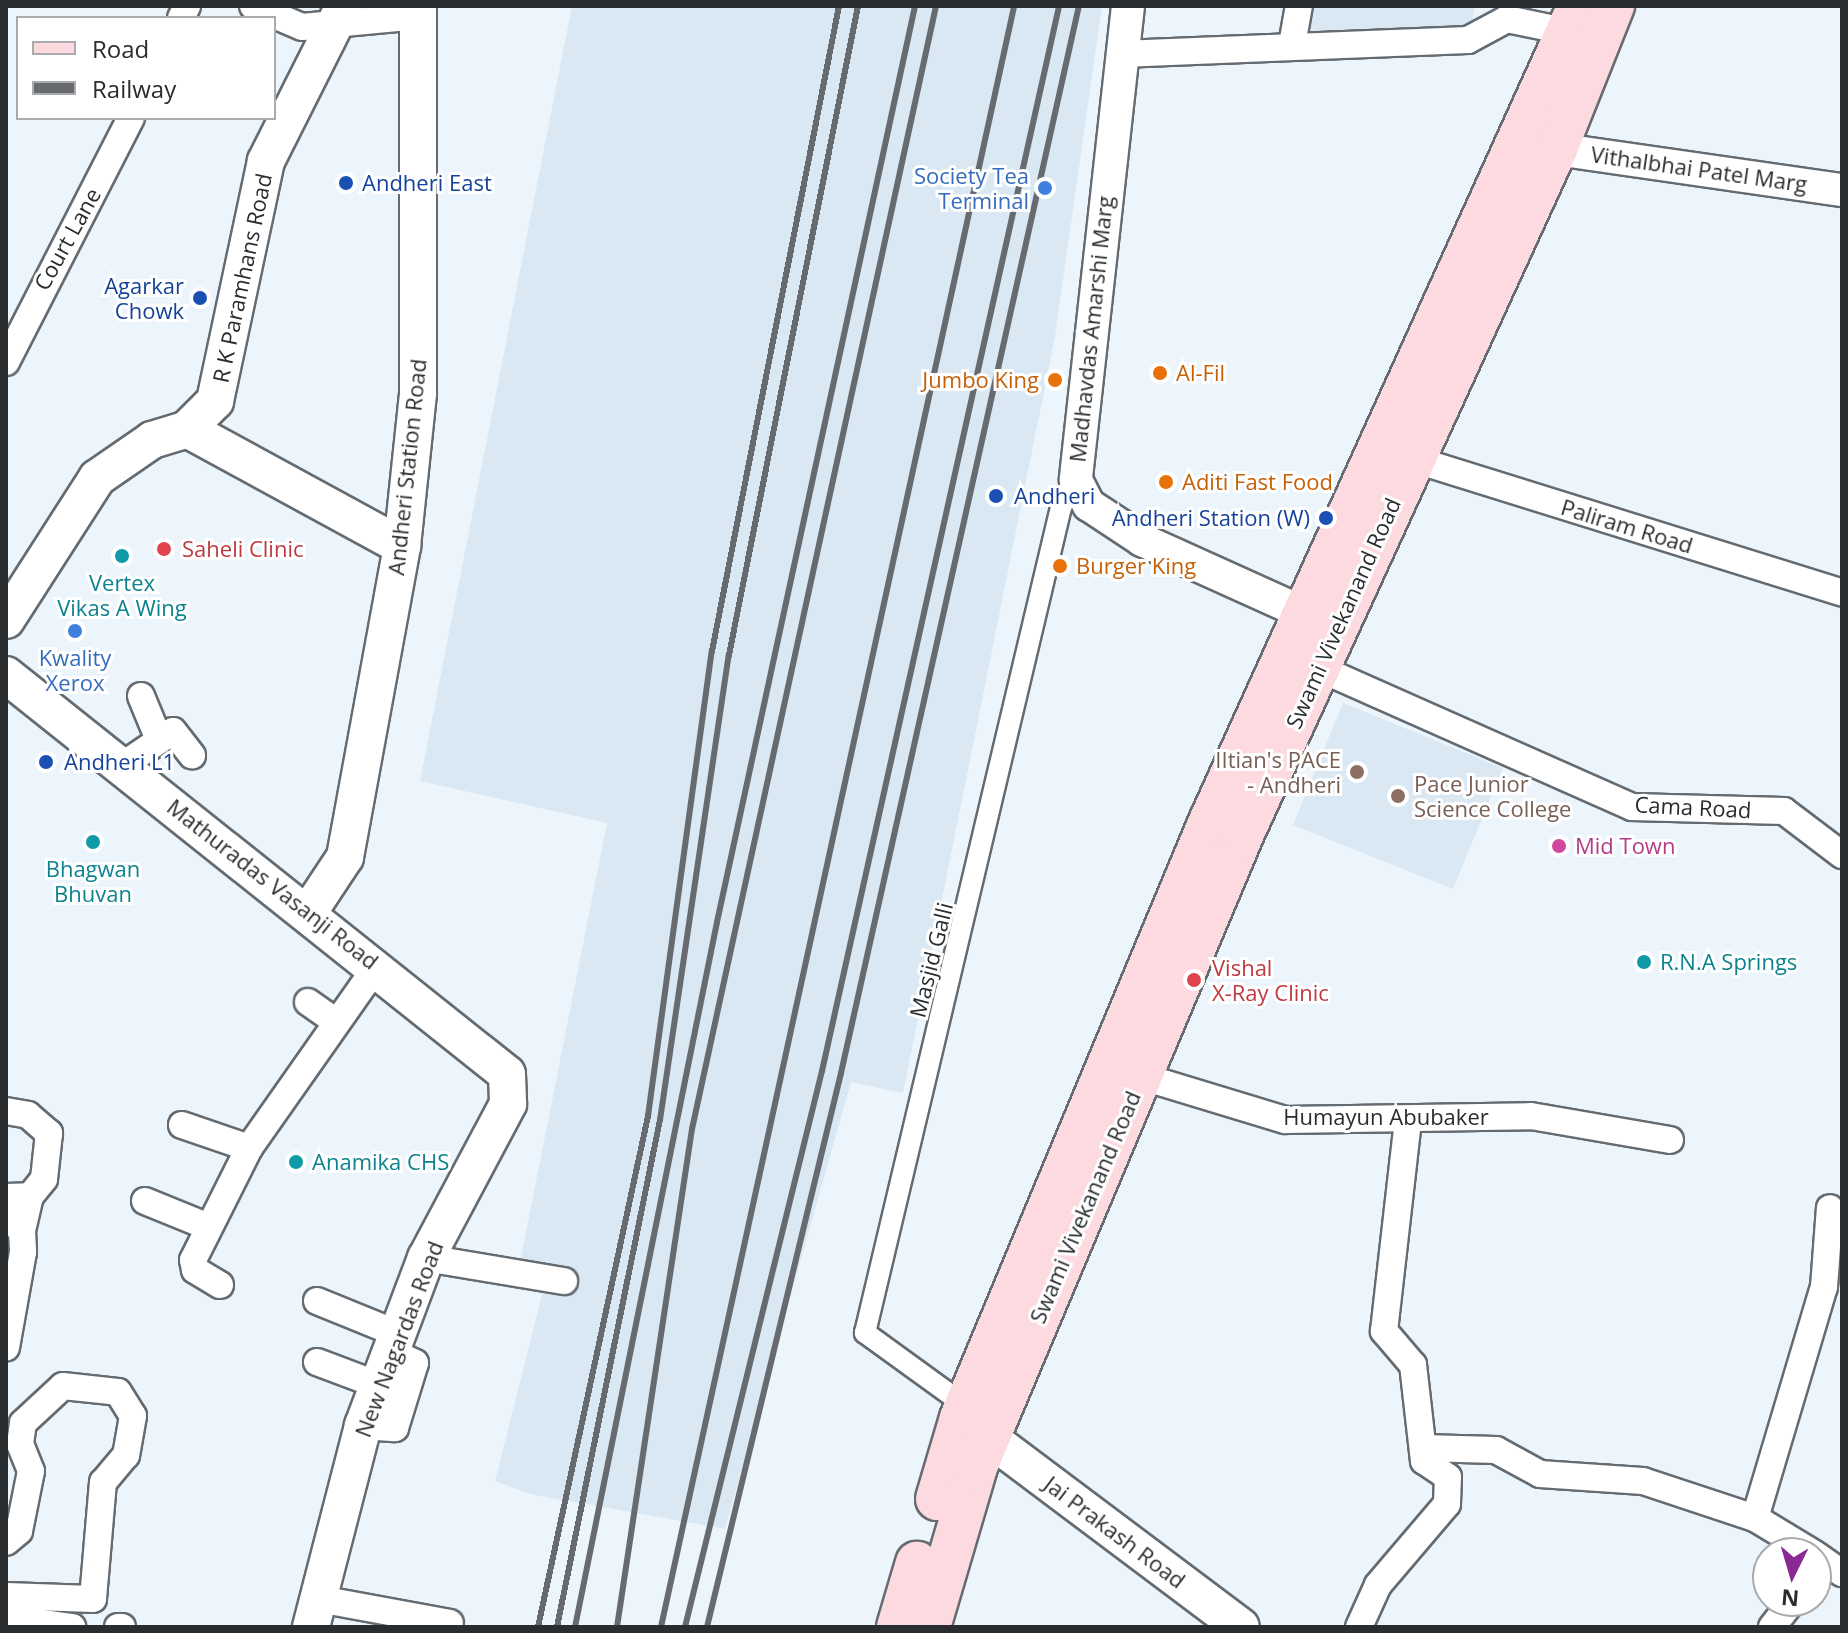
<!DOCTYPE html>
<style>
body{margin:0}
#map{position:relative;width:1848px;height:1633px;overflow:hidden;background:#edf5fc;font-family:"Open Sans",sans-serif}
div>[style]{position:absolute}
.built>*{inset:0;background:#d9e8f3}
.roads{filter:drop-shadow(2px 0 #646b71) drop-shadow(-2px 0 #646b71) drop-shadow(0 2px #646b71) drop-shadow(0 -2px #646b71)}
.pedestrian>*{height:20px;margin:-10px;padding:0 10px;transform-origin:10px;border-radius:10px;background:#fff}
.minor>*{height:26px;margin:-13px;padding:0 13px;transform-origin:13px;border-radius:13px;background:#fff}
.tertiary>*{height:32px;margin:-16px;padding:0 16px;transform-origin:16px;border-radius:16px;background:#fff}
.secondary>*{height:36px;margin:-18px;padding:0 18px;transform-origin:18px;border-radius:18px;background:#fff}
.primary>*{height:42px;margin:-21px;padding:0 21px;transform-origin:21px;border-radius:21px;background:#fddadf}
.rail>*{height:6px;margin:-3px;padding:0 3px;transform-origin:3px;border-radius:3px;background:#676b6f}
.dots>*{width:22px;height:22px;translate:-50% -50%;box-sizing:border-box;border:4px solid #fff;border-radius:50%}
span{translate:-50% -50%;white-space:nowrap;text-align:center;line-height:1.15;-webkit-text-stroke:6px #fff;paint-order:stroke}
.street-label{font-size:22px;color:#2a2d2f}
.shop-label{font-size:22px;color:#366cbe}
.right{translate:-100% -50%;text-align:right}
.transit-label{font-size:22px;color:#164399}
.left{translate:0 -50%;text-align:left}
.food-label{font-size:22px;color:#c56008}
.health-label{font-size:22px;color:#be3a42}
.culture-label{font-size:22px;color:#0d838f}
.education-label{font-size:22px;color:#785e54}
.hotel-label{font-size:22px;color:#b23c85}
.frame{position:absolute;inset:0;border:8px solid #2a2d2f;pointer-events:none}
.legend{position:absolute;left:16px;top:16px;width:260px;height:104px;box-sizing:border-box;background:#fff;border:2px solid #aaabac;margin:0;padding:10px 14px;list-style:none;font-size:24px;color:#2a2d2f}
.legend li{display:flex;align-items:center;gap:16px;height:40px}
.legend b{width:40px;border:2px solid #aaabac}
.north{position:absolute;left:1752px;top:1537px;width:80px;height:80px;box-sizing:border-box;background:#fff;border:2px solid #aaabac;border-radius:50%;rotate:185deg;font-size:22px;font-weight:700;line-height:32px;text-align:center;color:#2a2d2f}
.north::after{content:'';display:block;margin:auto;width:28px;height:36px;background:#892993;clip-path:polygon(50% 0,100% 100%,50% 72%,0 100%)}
</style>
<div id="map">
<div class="built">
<i style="clip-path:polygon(572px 6px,1102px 6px,1055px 337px,903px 1093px,851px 1082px,725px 1529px,530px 1494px,495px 1481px,543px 1291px,516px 1283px,607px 823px,420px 781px)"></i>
<i style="clip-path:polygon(1309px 6px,1475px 6px,1470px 32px,1304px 34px)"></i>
<i style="clip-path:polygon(1343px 703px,1503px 768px,1453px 889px,1293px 825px)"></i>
</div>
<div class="roads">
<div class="pedestrian">
<i style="left:966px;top:1406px;width:125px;rotate:-144.1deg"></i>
<i style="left:865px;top:1333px;width:849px;rotate:-76.65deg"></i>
<i style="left:1061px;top:507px;width:31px;rotate:-61deg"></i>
</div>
<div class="minor">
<i style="left:253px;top:6px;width:53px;rotate:23.2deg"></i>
<i style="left:302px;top:27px;width:117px;rotate:-5.4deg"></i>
<i style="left:181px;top:18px;width:13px;rotate:-63deg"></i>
<i style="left:1292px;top:45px;width:40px;rotate:-80deg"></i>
<i style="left:1121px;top:54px;width:347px;rotate:-2.3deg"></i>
<i style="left:1468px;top:40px;width:44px;rotate:-28.3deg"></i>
<i style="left:1507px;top:19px;width:63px;rotate:11.8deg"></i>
<i style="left:6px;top:362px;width:274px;rotate:-62.9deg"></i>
<i style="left:1413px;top:459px;width:449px;rotate:17.3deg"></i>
<i style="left:1307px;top:663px;width:355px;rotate:23.9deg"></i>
<i style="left:1632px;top:807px;width:152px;rotate:1.5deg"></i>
<i style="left:1784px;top:811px;width:73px;rotate:37.2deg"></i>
<i style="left:141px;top:696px;width:44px;rotate:67.5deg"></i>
<i style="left:123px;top:765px;width:60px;rotate:-34.2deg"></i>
<i style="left:173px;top:731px;width:31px;rotate:52deg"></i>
<i style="left:308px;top:1002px;width:35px;rotate:35deg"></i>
<i style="left:1127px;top:1072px;width:165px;rotate:16.9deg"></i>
<i style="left:1285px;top:1120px;width:246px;rotate:-0.9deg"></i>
<i style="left:1531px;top:1116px;width:141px;rotate:9.8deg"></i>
<i style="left:6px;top:1111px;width:22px;rotate:10deg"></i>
<i style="left:28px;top:1115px;width:28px;rotate:41deg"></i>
<i style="left:49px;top:1133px;width:46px;rotate:96.2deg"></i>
<i style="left:44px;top:1179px;width:22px;rotate:129deg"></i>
<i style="left:30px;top:1196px;width:36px;rotate:103deg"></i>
<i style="left:182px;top:1125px;width:71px;rotate:18.9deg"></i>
<i style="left:6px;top:1197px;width:24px;rotate:-2deg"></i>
<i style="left:145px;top:1201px;width:69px;rotate:22.1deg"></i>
<i style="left:6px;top:1216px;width:22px;rotate:43deg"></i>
<i style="left:22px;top:1231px;width:21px;rotate:87deg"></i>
<i style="left:23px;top:1252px;width:97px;rotate:100.1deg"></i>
<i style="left:426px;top:1258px;width:140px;rotate:9.5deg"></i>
<i style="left:220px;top:1285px;width:29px;rotate:-149deg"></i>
<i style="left:195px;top:1270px;width:10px;rotate:-101deg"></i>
<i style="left:193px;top:1260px;width:125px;rotate:-63.4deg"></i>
<i style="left:249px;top:1148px;width:223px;rotate:-54.9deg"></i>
<i style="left:317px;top:1301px;width:85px;rotate:22.1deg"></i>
<i style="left:317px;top:1362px;width:82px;rotate:20.6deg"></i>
<i style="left:363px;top:1426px;width:32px;rotate:4deg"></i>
<i style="left:395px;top:1428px;width:68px;rotate:-72.9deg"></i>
<i style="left:415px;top:1363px;width:28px;rotate:-154deg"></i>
<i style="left:1423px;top:1448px;width:73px;rotate:1.6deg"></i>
<i style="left:1496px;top:1450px;width:50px;rotate:28.6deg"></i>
<i style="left:1540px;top:1474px;width:103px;rotate:3.9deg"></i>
<i style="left:1643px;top:1481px;width:118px;rotate:18.3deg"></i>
<i style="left:1755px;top:1518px;width:68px;rotate:31.1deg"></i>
<i style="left:1755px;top:1518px;width:241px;rotate:-73.4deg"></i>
<i style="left:1824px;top:1287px;width:79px;rotate:-85.7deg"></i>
<i style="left:6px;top:1542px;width:17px;rotate:-40deg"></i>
<i style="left:19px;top:1531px;width:61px;rotate:-78.7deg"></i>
<i style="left:31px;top:1471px;width:29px;rotate:-112deg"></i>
<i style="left:20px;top:1444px;width:21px;rotate:-82deg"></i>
<i style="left:23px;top:1423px;width:54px;rotate:-42.8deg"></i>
<i style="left:63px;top:1386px;width:55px;rotate:6.2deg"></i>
<i style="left:118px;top:1392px;width:28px;rotate:58deg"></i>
<i style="left:133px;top:1416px;width:40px;rotate:100deg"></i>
<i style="left:126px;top:1455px;width:35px;rotate:130deg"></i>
<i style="left:103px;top:1482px;width:117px;rotate:94.9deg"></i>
<i style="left:93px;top:1599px;width:87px;rotate:-178deg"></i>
<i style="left:1816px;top:1555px;width:32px;rotate:35deg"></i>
<i style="left:319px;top:1599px;width:133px;rotate:10.4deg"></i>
<i style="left:6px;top:1618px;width:67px;rotate:7.8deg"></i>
<i style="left:118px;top:1627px;width:4px"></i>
<i style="left:1359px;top:1627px;width:46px;rotate:-65.7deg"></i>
<i style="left:1378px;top:1585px;width:106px;rotate:-49.6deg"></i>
<i style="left:1447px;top:1504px;width:27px;rotate:-88deg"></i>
<i style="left:1448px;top:1477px;width:29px;rotate:-146deg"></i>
<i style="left:1424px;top:1461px;width:97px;rotate:-96.5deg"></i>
<i style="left:1413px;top:1365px;width:45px;rotate:-130.5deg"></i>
<i style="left:1384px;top:1331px;width:213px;rotate:-83.5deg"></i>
<i style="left:1772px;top:1627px;width:33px;rotate:-52deg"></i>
</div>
<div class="tertiary">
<i style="left:1128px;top:6px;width:477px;rotate:96.3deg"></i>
<i style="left:1076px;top:480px;width:28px;rotate:63deg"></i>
<i style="left:1089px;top:505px;width:64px;rotate:33.4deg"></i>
<i style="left:1142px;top:540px;width:200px;rotate:24.3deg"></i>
<i style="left:1556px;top:149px;width:289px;rotate:8.2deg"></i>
</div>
<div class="secondary">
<i style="left:187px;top:429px;width:245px;rotate:28.6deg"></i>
<i style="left:6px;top:620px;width:169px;rotate:-57.3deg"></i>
<i style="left:97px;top:478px;width:67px;rotate:-34.6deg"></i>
<i style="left:152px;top:440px;width:37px;rotate:-17deg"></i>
<i style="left:187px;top:429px;width:40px;rotate:-45deg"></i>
<i style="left:215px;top:401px;width:245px;rotate:-78deg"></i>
<i style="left:266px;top:161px;width:174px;rotate:-63.3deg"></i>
<i style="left:6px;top:675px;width:640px;rotate:38.53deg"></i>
<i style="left:507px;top:1074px;width:30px;rotate:88deg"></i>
<i style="left:508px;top:1104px;width:174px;rotate:118deg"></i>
<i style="left:426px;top:1258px;width:179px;rotate:110.6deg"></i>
<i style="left:363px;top:1426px;width:208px;rotate:104.5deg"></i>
<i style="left:308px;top:913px;width:67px;rotate:-56.5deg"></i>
<i style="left:345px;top:857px;width:316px;rotate:-79.6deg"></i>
<i style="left:402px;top:546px;width:154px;rotate:-84deg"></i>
<i style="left:418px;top:393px;width:387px;rotate:-90deg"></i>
<i style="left:988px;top:1437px;width:316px;rotate:36.9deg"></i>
</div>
<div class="primary">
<i style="left:937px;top:1499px;width:84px;rotate:-73.5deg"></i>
<i style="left:961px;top:1418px;width:641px;rotate:-67.35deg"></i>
<i style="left:1208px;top:826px;width:900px;rotate:-65.66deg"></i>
<i style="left:898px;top:1627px;width:67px;rotate:-73.5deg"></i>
<i style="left:929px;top:1627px;width:167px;rotate:-73.6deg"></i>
<i style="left:976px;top:1467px;width:686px;rotate:-67.17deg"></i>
<i style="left:1242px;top:835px;width:754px;rotate:-65.41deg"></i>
<i style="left:1556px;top:149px;width:154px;rotate:-68.3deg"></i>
</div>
</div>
<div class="rail">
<i style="left:538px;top:1627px;width:523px;rotate:-77.85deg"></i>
<i style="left:648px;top:1116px;width:469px;rotate:-82.2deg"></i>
<i style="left:712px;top:651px;width:657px;rotate:-78.86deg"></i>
<i style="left:557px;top:1627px;width:517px;rotate:-78.52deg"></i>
<i style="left:660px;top:1120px;width:470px;rotate:-81.6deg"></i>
<i style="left:729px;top:655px;width:662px;rotate:-78.76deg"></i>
<i style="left:575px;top:1627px;width:719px;rotate:-78.61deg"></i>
<i style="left:717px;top:922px;width:937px;rotate:-77.8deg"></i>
<i style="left:617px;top:1627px;width:504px;rotate:-81.44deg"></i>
<i style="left:692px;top:1129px;width:1149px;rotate:-77.74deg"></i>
<i style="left:661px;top:1627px;width:1659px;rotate:-77.71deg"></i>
<i style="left:685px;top:1627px;width:573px;rotate:-76.16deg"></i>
<i style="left:822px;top:1071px;width:1091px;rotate:-77.45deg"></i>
<i style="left:707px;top:1627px;width:570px;rotate:-76.4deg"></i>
<i style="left:841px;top:1073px;width:1093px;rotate:-77.43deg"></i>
</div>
<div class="dots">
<i style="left:346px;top:183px;background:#1a4fb4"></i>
<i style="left:1045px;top:188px;background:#3f7fe0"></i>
<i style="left:200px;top:298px;background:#1a4fb4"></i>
<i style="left:1160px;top:373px;background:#e8710a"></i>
<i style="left:1055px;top:380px;background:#e8710a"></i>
<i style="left:1166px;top:482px;background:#e8710a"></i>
<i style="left:996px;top:496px;background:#1a4fb4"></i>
<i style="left:1326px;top:518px;background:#1a4fb4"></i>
<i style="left:164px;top:549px;background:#e0444e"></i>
<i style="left:122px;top:556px;background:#0f9aa8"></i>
<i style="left:1060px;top:566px;background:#e8710a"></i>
<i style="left:75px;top:631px;background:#3f7fe0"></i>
<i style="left:46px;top:762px;background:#1a4fb4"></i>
<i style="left:1357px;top:772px;background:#8d6e63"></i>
<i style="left:1398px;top:796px;background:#8d6e63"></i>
<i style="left:93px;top:842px;background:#0f9aa8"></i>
<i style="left:1559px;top:846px;background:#d1479c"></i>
<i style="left:1644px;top:962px;background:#0f9aa8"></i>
<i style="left:1194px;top:980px;background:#e0444e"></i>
<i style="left:296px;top:1162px;background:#0f9aa8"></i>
</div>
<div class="street-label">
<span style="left:1699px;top:169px;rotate:8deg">Vithalbhai Patel Marg</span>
<span style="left:67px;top:239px;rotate:-61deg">Court Lane</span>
<span style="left:242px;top:278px;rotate:-78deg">R K Paramhans Road</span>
<span style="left:1091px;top:329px;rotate:-84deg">Madhavdas Amarshi Marg</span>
<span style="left:407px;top:467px;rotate:-84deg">Andheri Station Road</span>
<span style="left:1627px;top:526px;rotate:17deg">Paliram Road</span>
<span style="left:1343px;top:613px;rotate:-66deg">Swami Vivekanand Road</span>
<span style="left:1693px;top:807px;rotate:3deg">Cama Road</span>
<span style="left:273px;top:884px;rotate:38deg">Mathuradas Vasanji Road</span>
<span style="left:931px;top:960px;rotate:-76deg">Masjid Galli</span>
<span style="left:1386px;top:1117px">Humayun Abubaker</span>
<span style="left:1085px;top:1207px;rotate:-67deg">Swami Vivekanand Road</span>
<span style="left:399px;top:1339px;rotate:-69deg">New Nagardas Road</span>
<span style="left:1115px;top:1532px;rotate:37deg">Jai Prakash Road</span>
</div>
<div class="shop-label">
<span class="right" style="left:1029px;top:188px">Society Tea<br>Terminal</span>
<span style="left:75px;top:670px">Kwality<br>Xerox</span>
</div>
<div class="transit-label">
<span class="left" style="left:362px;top:183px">Andheri East</span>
<span class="right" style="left:184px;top:298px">Agarkar<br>Chowk</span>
<span class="left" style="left:1014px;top:496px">Andheri</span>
<span class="right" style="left:1310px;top:518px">Andheri Station (W)</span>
<span class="left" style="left:64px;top:762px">Andheri L1</span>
</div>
<div class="food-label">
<span class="left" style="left:1176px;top:373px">Al-Fil</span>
<span class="right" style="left:1039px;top:380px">Jumbo King</span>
<span class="left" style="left:1182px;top:482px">Aditi Fast Food</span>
<span class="left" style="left:1076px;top:566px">Burger King</span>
</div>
<div class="health-label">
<span class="left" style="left:182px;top:549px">Saheli Clinic</span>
<span class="left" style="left:1212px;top:980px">Vishal<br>X-Ray Clinic</span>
</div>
<div class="culture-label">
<span style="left:122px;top:595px">Vertex<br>Vikas A Wing</span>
<span style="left:93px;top:881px">Bhagwan<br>Bhuvan</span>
<span class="left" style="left:1660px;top:962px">R.N.A Springs</span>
<span class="left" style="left:312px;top:1162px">Anamika CHS</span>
</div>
<div class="education-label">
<span class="right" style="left:1341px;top:772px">IItian's PACE<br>- Andheri</span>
<span class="left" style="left:1414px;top:796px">Pace Junior<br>Science College</span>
</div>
<div class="hotel-label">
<span class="left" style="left:1575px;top:846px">Mid Town</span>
</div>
<div class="frame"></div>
<ul class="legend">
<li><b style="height:10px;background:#fddadf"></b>Road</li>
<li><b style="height:10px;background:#676b6f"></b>Railway</li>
</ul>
<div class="north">N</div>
</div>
